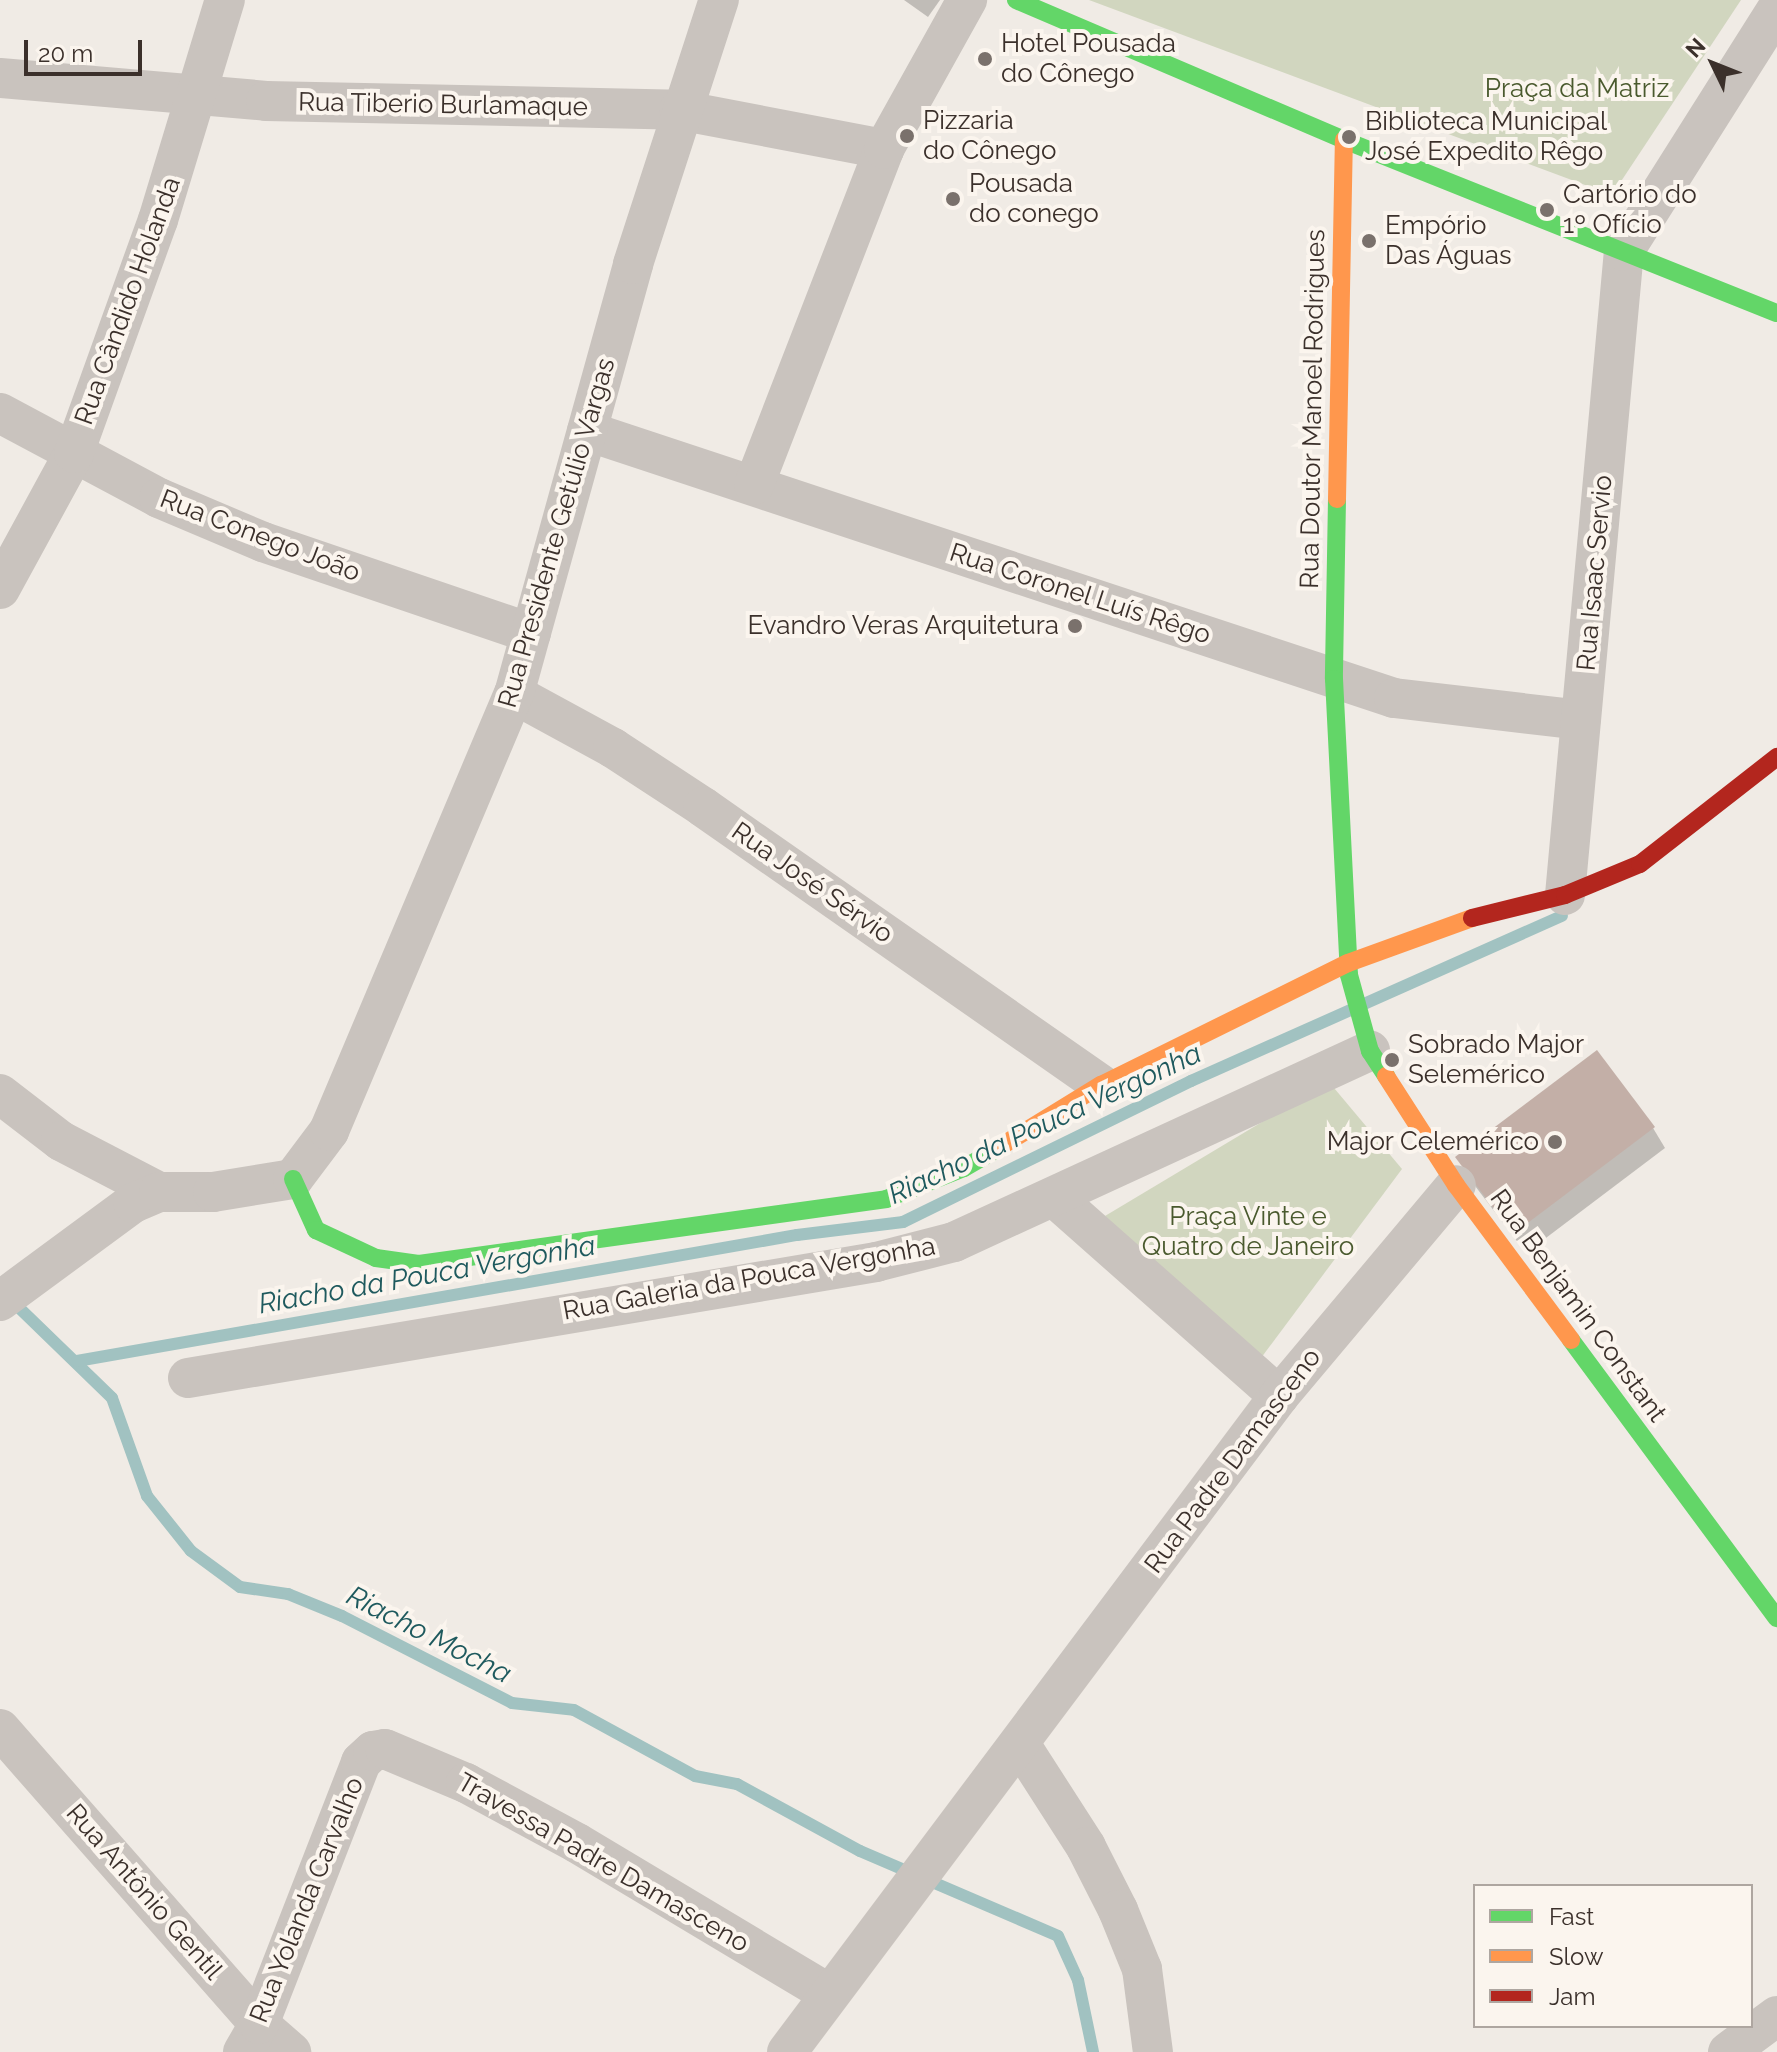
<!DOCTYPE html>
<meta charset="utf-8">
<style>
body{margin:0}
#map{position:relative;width:1777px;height:2052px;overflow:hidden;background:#f0ebe5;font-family:Raleway,sans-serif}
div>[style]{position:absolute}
.green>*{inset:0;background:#d1d6bf}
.shadow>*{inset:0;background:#0003}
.stream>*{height:12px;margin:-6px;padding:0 6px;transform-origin:6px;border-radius:6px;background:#a1c2c1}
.building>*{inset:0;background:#c3afa7}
.street>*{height:40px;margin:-20px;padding:0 20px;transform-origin:20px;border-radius:20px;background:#c9c3be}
.fast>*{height:18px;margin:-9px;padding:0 9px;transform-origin:9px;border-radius:9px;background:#63d668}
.slow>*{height:18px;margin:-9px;padding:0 9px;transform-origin:9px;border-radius:9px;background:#ff974d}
.jam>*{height:18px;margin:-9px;padding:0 9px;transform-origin:9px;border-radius:9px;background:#b3261e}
.dots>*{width:22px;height:22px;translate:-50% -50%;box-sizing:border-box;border:4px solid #fbf5ee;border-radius:50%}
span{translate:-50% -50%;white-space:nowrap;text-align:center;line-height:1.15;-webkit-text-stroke:8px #fbf5ee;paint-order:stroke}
.poi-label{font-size:26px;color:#3b302b}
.left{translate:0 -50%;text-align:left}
.right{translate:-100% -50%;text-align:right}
.park-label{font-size:26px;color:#4a5a2e}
.street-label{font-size:26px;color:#3b302b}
.water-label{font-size:28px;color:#1f5a5e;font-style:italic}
.legend{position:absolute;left:1473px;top:1884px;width:280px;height:144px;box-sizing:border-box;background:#fbf5ee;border:2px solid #aea6a0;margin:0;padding:10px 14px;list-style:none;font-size:24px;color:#3b302b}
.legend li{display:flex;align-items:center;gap:16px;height:40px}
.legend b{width:40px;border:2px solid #aea6a0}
.north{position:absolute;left:1673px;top:24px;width:80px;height:80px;-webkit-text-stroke:6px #fbf5ee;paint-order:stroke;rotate:313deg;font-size:22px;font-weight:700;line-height:32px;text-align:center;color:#3b302b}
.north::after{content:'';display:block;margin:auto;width:28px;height:36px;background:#3b302b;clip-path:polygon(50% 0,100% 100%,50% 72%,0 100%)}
.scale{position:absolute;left:24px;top:40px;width:118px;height:36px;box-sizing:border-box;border:4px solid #3b302b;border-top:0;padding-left:10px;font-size:24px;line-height:28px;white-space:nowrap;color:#3b302b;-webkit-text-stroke:6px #fbf5ee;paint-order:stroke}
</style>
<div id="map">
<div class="green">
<i style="clip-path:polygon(1089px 0,1741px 0,1612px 195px)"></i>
<i style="clip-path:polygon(1329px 1082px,1402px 1169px,1258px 1362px,1105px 1216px)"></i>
</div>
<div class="shadow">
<i style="clip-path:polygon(904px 0,940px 0,928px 17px)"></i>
<i style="clip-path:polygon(1653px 1128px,1665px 1148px,1526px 1253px,1469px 1178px)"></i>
</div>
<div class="stream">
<i style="left:10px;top:1299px;width:142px;rotate:44.1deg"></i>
<i style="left:112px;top:1398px;width:104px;rotate:70.3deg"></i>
<i style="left:147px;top:1496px;width:70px;rotate:51.3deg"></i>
<i style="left:191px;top:1551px;width:61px;rotate:36.3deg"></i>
<i style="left:240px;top:1587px;width:49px;rotate:8.3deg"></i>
<i style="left:288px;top:1594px;width:58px;rotate:22.2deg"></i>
<i style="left:342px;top:1616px;width:191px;rotate:27.1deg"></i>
<i style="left:512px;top:1703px;width:62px;rotate:6.4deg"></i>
<i style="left:574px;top:1710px;width:138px;rotate:28.6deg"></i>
<i style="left:695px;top:1776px;width:43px;rotate:10.8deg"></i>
<i style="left:737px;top:1784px;width:140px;rotate:28.6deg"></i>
<i style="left:860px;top:1851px;width:215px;rotate:23.2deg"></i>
<i style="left:1058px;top:1936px;width:48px;rotate:65.6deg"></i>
<i style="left:1078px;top:1980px;width:74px;rotate:78.2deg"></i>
<i style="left:77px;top:1361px;width:731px;rotate:-9.93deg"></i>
<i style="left:797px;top:1235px;width:107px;rotate:-7deg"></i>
<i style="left:903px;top:1222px;width:321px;rotate:-26.1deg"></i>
<i style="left:1191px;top:1081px;width:406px;rotate:-24deg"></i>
</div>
<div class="building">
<i style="clip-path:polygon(1597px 1050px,1655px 1127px,1513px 1234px,1455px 1157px)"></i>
</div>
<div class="street">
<i style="left:0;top:78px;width:267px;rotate:4.9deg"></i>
<i style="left:266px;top:101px;width:413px;rotate:1.2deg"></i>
<i style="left:679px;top:110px;width:209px;rotate:10.8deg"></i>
<i style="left:0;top:413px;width:180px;rotate:28.1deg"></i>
<i style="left:159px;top:498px;width:113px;rotate:22.9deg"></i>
<i style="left:263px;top:542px;width:283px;rotate:18.8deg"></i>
<i style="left:587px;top:431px;width:850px;rotate:18.31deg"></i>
<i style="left:1394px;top:698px;width:188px;rotate:6.7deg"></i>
<i style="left:754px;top:485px;width:360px;rotate:-68.8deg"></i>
<i style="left:884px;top:149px;width:171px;rotate:-60.9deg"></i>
<i style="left:0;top:589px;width:155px;rotate:-61.4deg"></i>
<i style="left:74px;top:453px;width:248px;rotate:-70.2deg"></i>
<i style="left:158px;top:220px;width:230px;rotate:-73.1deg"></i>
<i style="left:514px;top:694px;width:113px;rotate:28.6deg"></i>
<i style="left:613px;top:748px;width:108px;rotate:33.2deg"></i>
<i style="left:703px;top:807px;width:485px;rotate:34.9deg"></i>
<i style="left:1565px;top:895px;width:647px;rotate:-84.77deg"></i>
<i style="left:1624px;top:251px;width:286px;rotate:-57.7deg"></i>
<i style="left:0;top:1094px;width:77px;rotate:37.6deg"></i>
<i style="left:61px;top:1141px;width:110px;rotate:27.5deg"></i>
<i style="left:1055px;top:1198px;width:299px;rotate:41.5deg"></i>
<i style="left:0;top:1301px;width:165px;rotate:-36.4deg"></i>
<i style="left:133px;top:1203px;width:28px;rotate:-23deg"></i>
<i style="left:159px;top:1192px;width:54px"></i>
<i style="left:213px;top:1192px;width:81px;rotate:-9.2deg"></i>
<i style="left:293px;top:1179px;width:60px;rotate:-53.1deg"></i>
<i style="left:329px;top:1131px;width:475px;rotate:-67.1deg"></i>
<i style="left:514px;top:694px;width:446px;rotate:-74.5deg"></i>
<i style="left:633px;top:264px;width:278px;rotate:-72deg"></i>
<i style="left:188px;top:1378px;width:698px;rotate:-9.57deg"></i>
<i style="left:876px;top:1262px;width:81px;rotate:-14.4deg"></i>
<i style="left:954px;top:1242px;width:458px;rotate:-24.7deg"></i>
<i style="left:0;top:1729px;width:393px;rotate:48.7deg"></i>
<i style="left:259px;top:2024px;width:43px;rotate:41.2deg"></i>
<i style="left:1020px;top:1744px;width:122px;rotate:57.3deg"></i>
<i style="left:1086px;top:1847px;width:71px;rotate:63.1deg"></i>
<i style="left:1118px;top:1910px;width:64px;rotate:67.9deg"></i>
<i style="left:1142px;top:1969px;width:84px;rotate:82.5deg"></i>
<i style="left:243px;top:2052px;width:32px;rotate:-60deg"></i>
<i style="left:259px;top:2024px;width:281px;rotate:-68.7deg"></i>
<i style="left:361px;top:1762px;width:16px;rotate:-43deg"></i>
<i style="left:373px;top:1751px;width:12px;rotate:-9deg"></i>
<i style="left:385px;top:1749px;width:88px;rotate:22.8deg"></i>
<i style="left:466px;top:1783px;width:126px;rotate:28.4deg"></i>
<i style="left:577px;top:1843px;width:292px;rotate:30.9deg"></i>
<i style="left:787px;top:2052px;width:820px;rotate:-53.13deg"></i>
<i style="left:1279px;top:1396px;width:275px;rotate:-50deg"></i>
<i style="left:1728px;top:2052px;width:61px;rotate:-36.3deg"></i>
</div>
<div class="fast">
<i style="left:1016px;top:0;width:357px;rotate:23.1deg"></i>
<i style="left:1344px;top:140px;width:466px;rotate:21.8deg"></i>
<i style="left:1337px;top:499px;width:180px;rotate:91deg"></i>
<i style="left:1334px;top:679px;width:296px;rotate:87.1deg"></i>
<i style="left:1349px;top:975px;width:79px;rotate:74.6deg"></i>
<i style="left:1370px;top:1051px;width:30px;rotate:57deg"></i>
<i style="left:293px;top:1179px;width:56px;rotate:65.7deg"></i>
<i style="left:316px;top:1230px;width:66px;rotate:25deg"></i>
<i style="left:376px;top:1258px;width:43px;rotate:7.9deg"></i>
<i style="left:419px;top:1264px;width:472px;rotate:-7.9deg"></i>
<i style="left:886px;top:1199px;width:84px;rotate:-21.7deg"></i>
<i style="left:964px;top:1168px;width:39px;rotate:-30deg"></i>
<i style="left:1571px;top:1340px;width:346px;rotate:53.5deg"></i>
</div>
<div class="slow">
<i style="left:1337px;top:499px;width:359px;rotate:-88.9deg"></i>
<i style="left:1386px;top:1076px;width:130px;rotate:57.3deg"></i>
<i style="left:1456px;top:1185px;width:193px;rotate:53.4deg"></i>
<i style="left:998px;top:1148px;width:121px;rotate:-31.5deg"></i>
<i style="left:1101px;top:1085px;width:275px;rotate:-26.3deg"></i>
<i style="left:1348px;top:963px;width:132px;rotate:-19.9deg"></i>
</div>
<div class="jam">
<i style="left:1472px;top:918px;width:96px;rotate:-13.9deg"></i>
<i style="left:1565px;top:895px;width:81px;rotate:-22.5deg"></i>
<i style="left:1640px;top:864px;width:174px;rotate:-38deg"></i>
</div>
<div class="dots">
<i style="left:985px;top:59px;background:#7a716c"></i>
<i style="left:907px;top:136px;background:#7a716c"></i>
<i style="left:1349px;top:137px;background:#7a716c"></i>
<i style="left:953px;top:199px;background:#7a716c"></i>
<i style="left:1547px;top:210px;background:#7a716c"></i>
<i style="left:1369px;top:241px;background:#7a716c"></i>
<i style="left:1075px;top:626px;background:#7a716c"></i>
<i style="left:1392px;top:1060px;background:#7a716c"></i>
<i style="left:1555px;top:1142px;background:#7a716c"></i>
</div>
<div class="poi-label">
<span class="left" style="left:1001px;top:59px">Hotel Pousada<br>do Cônego</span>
<span class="left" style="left:923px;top:136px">Pizzaria<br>do Cônego</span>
<span class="left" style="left:1365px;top:137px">Biblioteca Municipal<br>José Expedito Rêgo</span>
<span class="left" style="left:969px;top:199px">Pousada<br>do conego</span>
<span class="left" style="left:1563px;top:210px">Cartório do<br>1º Ofício</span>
<span class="left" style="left:1385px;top:241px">Empório<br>Das Águas</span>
<span class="right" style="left:1059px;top:626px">Evandro Veras Arquitetura</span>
<span class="left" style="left:1408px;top:1060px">Sobrado Major<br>Selemérico</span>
<span class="right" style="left:1539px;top:1142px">Major Celemérico</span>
</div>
<div class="park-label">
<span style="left:1577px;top:89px">Praça da Matriz</span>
<span style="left:1248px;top:1232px">Praça Vinte e<br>Quatro de Janeiro</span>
</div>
<div class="street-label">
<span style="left:443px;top:105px;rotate:1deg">Rua Tiberio Burlamaque</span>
<span style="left:128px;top:301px;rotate:-70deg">Rua Cândido Holanda</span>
<span style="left:1313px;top:409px;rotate:-89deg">Rua Doutor Manoel Rodrigues</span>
<span style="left:557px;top:533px;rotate:-74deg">Rua Presidente Getúlio Vargas</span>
<span style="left:260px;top:536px;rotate:21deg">Rua Conego João</span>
<span style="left:1595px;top:573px;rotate:-85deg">Rua Isaac Servio</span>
<span style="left:1080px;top:594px;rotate:18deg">Rua Coronel Luís Rêgo</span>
<span style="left:812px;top:883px;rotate:35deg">Rua José Sérvio</span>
<span style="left:749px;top:1279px;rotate:-10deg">Rua Galeria da Pouca Vergonha</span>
<span style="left:1578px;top:1306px;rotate:54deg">Rua Benjamin Constant</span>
<span style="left:1233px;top:1461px;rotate:-53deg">Rua Padre Damasceno</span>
<span style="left:603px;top:1863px;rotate:30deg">Travessa Padre Damasceno</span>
<span style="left:144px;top:1892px;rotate:49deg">Rua Antônio Gentil</span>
<span style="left:307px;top:1900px;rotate:-68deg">Rua Yolanda Carvalho</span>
</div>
<div class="water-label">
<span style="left:1045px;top:1124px;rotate:-25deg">Riacho da Pouca Vergonha</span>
<span style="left:427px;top:1275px;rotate:-10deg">Riacho da Pouca Vergonha</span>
<span style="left:429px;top:1635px;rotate:27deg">Riacho Mocha</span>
</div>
<ul class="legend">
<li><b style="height:10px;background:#63d668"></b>Fast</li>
<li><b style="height:10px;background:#ff974d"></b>Slow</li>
<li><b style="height:10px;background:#b3261e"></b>Jam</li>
</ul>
<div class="north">N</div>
<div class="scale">20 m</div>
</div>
